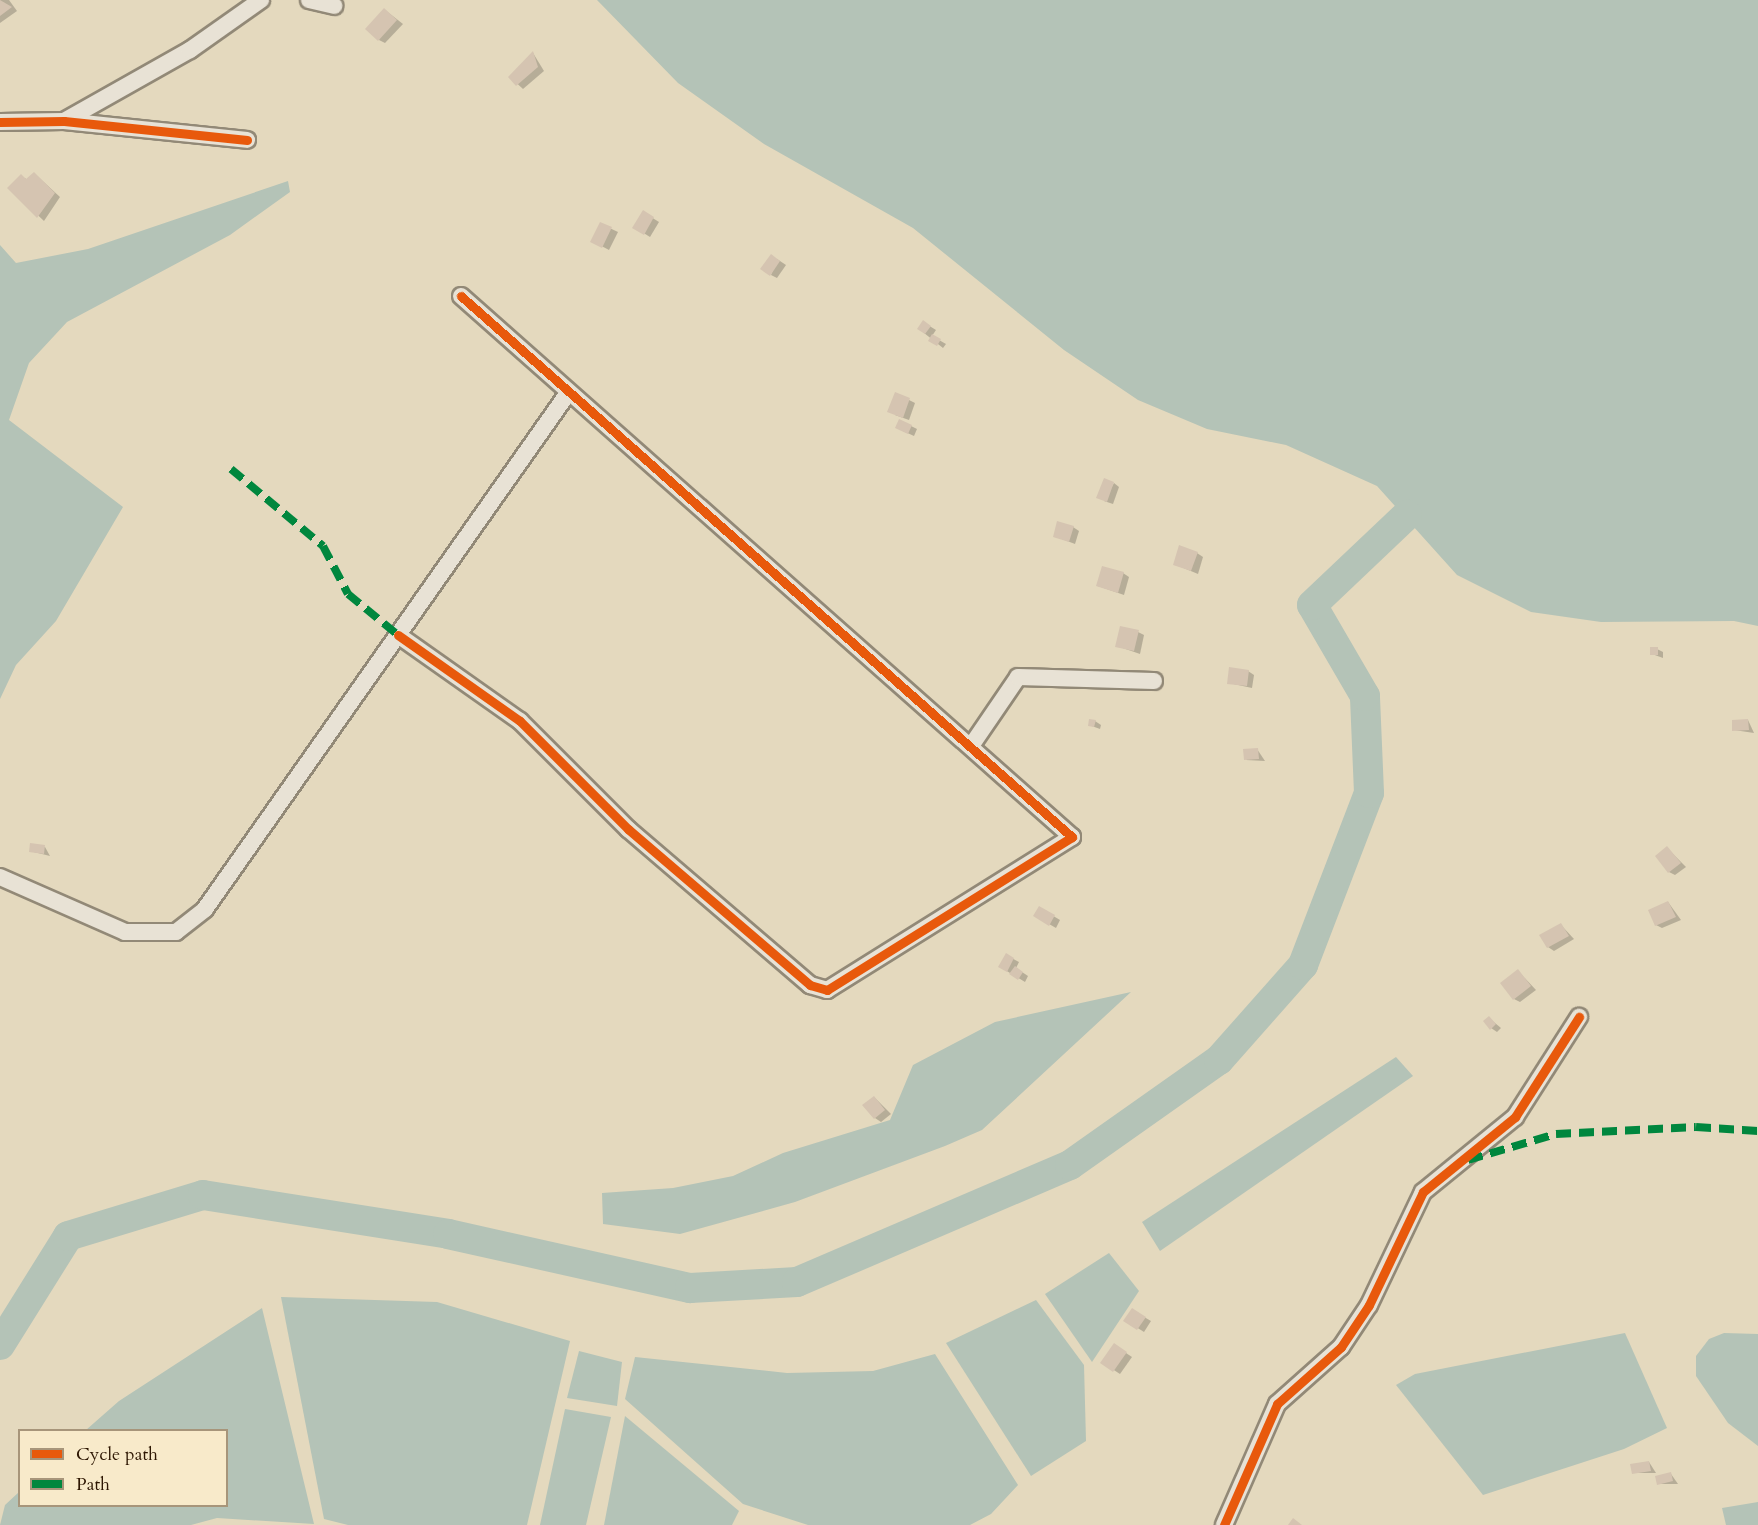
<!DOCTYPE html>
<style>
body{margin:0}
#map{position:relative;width:1758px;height:1525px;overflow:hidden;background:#e4d9be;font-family:Cardo,serif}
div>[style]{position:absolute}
.water>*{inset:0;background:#b4c3b7}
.shadow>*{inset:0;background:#0003}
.river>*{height:30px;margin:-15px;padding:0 15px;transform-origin:15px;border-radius:15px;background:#b4c3b7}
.building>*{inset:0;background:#d5c4b1}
.roads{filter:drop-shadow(2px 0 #928977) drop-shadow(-2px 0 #928977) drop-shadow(0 2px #928977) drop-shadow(0 -2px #928977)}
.minor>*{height:16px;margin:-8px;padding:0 8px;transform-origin:8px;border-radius:8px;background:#e8e2d5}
.quiet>*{height:8px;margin-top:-4px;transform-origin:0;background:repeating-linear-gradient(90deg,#00873e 0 15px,transparent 0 23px)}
.cycleway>*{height:9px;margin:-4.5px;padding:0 4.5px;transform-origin:4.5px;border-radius:4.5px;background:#e8590c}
span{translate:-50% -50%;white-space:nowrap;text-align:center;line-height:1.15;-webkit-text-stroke:4.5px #f8eaca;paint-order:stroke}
.legend{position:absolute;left:18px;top:1429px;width:210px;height:78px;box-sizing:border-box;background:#f8eaca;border:2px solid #a7957a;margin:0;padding:8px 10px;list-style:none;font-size:18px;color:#2d1602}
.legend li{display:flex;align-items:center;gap:12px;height:30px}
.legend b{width:30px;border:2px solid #a7957a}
</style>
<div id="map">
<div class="water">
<i style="clip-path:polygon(597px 0,1758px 0,1758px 626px,1734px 621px,1601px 622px,1531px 612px,1457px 575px,1377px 486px,1286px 445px,1207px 429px,1138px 400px,1064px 350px,913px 228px,764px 144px,678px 83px)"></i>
<i style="clip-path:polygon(288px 181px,290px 192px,230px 235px,67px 322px,29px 363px,9px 420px,123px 507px,56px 621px,16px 665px,0 699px,0 245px,16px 263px,88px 249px)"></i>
<i style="clip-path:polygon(1131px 992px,982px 1130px,945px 1146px,795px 1202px,680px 1234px,603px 1224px,602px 1193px,673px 1188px,733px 1176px,783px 1153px,890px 1120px,913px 1065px,995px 1022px)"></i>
<i style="clip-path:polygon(1396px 1057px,1413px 1076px,1160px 1251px,1142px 1222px)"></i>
<i style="clip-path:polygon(1109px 1253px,1139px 1291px,1092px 1362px,1045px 1294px)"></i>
<i style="clip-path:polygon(281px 1297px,437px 1302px,570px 1341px,527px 1525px,348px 1525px,324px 1519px)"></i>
<i style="clip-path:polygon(1036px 1300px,1084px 1365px,1086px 1441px,1031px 1476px,946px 1343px)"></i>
<i style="clip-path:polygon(262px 1308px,314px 1524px,217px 1518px,191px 1525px,0 1525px,5px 1505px,19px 1492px,20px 1506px,226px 1506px,226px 1430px,86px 1430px,119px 1401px)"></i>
<i style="clip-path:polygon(1625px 1333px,1667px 1428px,1624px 1449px,1483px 1495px,1396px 1385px,1415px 1374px)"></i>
<i style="clip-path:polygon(1724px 1333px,1758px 1334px,1758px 1446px,1728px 1423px,1696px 1376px,1696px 1356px,1709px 1339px)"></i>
<i style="clip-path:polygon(579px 1351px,622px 1362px,617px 1406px,567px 1398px)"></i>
<i style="clip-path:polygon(935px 1354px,1018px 1485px,991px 1514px,970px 1525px,808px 1525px,743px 1504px,625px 1399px,635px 1357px,787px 1373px,873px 1371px)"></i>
<i style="clip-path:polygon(565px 1409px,611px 1417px,586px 1525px,540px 1525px)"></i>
<i style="clip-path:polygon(625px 1416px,739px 1511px,732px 1525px,604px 1525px)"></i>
<i style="clip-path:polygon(1758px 1502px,1758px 1525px,1726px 1525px,1722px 1508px)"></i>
</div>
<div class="shadow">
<i style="clip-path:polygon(0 0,9px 0,17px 11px,0 23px)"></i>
<i style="clip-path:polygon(385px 10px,403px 24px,385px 43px,379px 40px)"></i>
<i style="clip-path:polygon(533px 53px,544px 71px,523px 89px,510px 77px)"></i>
<i style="clip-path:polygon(34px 173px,60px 197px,44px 221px,9px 188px,21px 176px,28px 180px)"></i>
<i style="clip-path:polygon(643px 212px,659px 222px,650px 237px,634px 227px)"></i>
<i style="clip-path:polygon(601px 224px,618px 232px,609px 250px,592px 241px)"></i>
<i style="clip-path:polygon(777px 259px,786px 265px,777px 278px,771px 275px)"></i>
<i style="clip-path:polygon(923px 322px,936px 330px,932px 336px,946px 344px,943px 348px,919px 329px)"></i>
<i style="clip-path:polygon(909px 400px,915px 403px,909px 420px,895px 415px)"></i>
<i style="clip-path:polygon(911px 426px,917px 429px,914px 436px,903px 431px)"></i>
<i style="clip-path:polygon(1114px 483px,1119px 487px,1113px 504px,1104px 501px)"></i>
<i style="clip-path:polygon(1073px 527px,1079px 531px,1075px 544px,1054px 536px)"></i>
<i style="clip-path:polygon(1197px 553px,1203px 557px,1198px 574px,1174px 564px)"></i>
<i style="clip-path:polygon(1123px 573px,1129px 577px,1124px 595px,1098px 586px)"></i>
<i style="clip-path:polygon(1138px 632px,1144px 635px,1140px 654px,1117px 646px)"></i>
<i style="clip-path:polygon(1657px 649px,1663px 652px,1663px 658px,1652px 654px)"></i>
<i style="clip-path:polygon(1248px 671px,1254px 675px,1252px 688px,1229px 683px)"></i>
<i style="clip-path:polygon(1748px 720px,1754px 733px,1734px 730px)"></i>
<i style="clip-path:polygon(1095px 721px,1101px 725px,1100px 729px,1089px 725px)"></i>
<i style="clip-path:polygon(1257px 749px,1265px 761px,1246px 760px)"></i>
<i style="clip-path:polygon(45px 847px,50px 856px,30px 851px)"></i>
<i style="clip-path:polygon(1667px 848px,1686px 867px,1675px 875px,1669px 872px)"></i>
<i style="clip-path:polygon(1668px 902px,1681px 920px,1662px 928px,1656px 925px)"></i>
<i style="clip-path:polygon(1040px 908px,1060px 920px,1056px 928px,1035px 916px)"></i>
<i style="clip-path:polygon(1561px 925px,1574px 939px,1554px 951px,1548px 947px)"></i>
<i style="clip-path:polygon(1006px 955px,1019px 962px,1016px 968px,1028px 976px,1025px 982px,1000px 967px)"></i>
<i style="clip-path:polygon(1518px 971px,1536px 990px,1520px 1002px,1514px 999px)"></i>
<i style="clip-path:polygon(1489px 1018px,1501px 1028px,1497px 1032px,1491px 1028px)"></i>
<i style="clip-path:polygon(874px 1097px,891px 1114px,881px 1122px,875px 1118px)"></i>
<i style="clip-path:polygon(1132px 1310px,1151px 1321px,1144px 1332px,1125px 1320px)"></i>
<i style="clip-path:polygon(1120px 1349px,1132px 1357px,1120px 1374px,1103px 1363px)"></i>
<i style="clip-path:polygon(1649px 1462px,1656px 1473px,1634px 1473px)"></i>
<i style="clip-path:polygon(1671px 1474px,1678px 1484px,1659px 1484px)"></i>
</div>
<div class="river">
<i style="left:0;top:1345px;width:128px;rotate:-58deg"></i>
<i style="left:68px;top:1236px;width:141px;rotate:-16.9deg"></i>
<i style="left:203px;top:1195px;width:248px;rotate:9deg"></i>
<i style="left:448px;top:1234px;width:248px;rotate:12.6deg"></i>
<i style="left:690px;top:1288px;width:107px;rotate:-3.2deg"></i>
<i style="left:797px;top:1282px;width:297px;rotate:-23.2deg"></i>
<i style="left:1070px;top:1165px;width:182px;rotate:-35.2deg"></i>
<i style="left:1219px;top:1060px;width:127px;rotate:-48.5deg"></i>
<i style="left:1303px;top:965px;width:184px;rotate:-69deg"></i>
<i style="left:1369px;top:793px;width:97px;rotate:-92.4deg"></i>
<i style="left:1365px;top:696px;width:105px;rotate:-120.2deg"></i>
<i style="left:1312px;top:605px;width:131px;rotate:-43.5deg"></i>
</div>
<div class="building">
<i style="clip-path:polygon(0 0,12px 7px,0 16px)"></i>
<i style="clip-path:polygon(384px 8px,397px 20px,378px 41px,365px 29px)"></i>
<i style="clip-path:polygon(533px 51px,538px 67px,516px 86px,508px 77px)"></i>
<i style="clip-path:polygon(34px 172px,55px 193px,37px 218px,7px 188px,21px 174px,26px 179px)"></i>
<i style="clip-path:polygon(643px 210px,654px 217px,644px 235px,632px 228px)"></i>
<i style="clip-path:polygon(600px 222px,612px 227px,602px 248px,590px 242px)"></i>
<i style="clip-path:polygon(771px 254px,780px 261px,770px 276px,760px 269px)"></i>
<i style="clip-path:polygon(923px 320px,931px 326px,925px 334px,917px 329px)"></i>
<i style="clip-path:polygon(932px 334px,941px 339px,937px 346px,928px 341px)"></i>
<i style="clip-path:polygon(895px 392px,910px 398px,903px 418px,887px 412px)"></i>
<i style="clip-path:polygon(899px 419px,912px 425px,908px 434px,895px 428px)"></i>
<i style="clip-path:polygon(1104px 478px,1114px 482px,1107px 502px,1096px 498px)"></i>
<i style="clip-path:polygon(1057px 521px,1074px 526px,1069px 542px,1053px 537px)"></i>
<i style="clip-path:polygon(1179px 545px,1198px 552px,1191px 571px,1173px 565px)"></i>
<i style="clip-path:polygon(1102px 566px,1124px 572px,1118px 593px,1096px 586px)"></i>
<i style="clip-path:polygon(1120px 626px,1139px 630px,1134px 651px,1115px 647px)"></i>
<i style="clip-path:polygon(1650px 647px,1658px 647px,1658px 655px,1650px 655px)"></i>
<i style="clip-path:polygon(1229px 667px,1249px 670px,1247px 686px,1227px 684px)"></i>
<i style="clip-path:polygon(1089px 719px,1096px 720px,1094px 727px,1088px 726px)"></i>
<i style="clip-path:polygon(1748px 719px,1749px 730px,1732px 731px,1732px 720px)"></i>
<i style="clip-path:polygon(1258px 748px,1259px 759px,1244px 760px,1243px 749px)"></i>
<i style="clip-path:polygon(30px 843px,45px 845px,44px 854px,29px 852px)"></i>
<i style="clip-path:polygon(1667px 846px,1681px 863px,1668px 873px,1655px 856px)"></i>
<i style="clip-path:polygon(1668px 901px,1676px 917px,1655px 926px,1648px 910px)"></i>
<i style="clip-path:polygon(1039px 906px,1055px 915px,1049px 926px,1033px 916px)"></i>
<i style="clip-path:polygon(1561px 923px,1569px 936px,1547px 948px,1539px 935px)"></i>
<i style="clip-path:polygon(1006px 953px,1014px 958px,1007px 972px,998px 967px)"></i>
<i style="clip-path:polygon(1015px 966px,1023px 972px,1018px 980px,1009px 974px)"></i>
<i style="clip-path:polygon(1518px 969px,1531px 986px,1513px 1000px,1500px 983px)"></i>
<i style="clip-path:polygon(1489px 1016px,1496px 1024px,1490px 1030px,1483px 1021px)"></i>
<i style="clip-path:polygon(874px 1096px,885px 1110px,874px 1119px,862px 1105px)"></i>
<i style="clip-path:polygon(1132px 1308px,1146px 1317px,1137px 1330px,1123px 1321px)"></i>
<i style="clip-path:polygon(1114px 1343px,1127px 1352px,1113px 1372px,1100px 1363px)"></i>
<i style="clip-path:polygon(1649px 1461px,1651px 1471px,1632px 1474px,1630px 1464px)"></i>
<i style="clip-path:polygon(1671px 1472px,1673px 1481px,1657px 1485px,1655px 1476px)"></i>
<i style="clip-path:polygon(1293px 1518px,1302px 1525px,1288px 1525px)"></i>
</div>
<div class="roads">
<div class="minor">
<i style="left:309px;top:0;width:26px;rotate:13deg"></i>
<i style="left:64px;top:121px;width:145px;rotate:-29.4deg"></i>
<i style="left:190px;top:50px;width:87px;rotate:-35.2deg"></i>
<i style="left:0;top:122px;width:64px;rotate:-0.9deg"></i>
<i style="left:64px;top:121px;width:184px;rotate:5.9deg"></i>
<i style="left:398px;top:635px;width:149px;rotate:35.2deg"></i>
<i style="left:520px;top:721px;width:153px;rotate:45deg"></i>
<i style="left:628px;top:829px;width:240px;rotate:40.6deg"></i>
<i style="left:810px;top:985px;width:18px;rotate:16deg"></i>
<i style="left:827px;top:990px;width:289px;rotate:-32deg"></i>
<i style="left:1072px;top:837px;width:816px;rotate:-138.48deg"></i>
<i style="left:971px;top:746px;width:83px;rotate:-55.7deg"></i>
<i style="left:1018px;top:677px;width:136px;rotate:1.7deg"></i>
<i style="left:0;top:877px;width:137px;rotate:23.7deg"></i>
<i style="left:125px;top:932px;width:51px"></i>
<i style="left:176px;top:932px;width:37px;rotate:-38deg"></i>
<i style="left:205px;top:909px;width:631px;rotate:-54.87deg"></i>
<i style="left:1224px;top:1525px;width:132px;rotate:-66.3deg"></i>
<i style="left:1277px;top:1404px;width:86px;rotate:-41.7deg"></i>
<i style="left:1341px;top:1347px;width:50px;rotate:-56.3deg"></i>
<i style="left:1369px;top:1305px;width:125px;rotate:-64.5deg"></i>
<i style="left:1423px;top:1192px;width:119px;rotate:-39.2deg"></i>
<i style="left:1515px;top:1117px;width:119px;rotate:-57.4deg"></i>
</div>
</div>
<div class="quiet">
<i style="left:231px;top:469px;width:120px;rotate:39.9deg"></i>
<i style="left:323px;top:546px;width:54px;rotate:62.5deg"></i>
<i style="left:348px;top:594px;width:65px;rotate:39.4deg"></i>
<i style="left:1468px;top:1160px;width:92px;rotate:-16.5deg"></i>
<i style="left:1556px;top:1134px;width:140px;rotate:-2.9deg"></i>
<i style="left:1696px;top:1127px;width:62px;rotate:3.7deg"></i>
</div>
<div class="cycleway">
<i style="left:0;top:122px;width:64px;rotate:-0.9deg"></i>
<i style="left:64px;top:121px;width:184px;rotate:5.9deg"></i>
<i style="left:398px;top:635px;width:149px;rotate:35.2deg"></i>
<i style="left:520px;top:721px;width:153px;rotate:45deg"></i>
<i style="left:628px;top:829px;width:240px;rotate:40.6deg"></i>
<i style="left:810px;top:985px;width:18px;rotate:16deg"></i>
<i style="left:827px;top:990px;width:289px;rotate:-32deg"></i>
<i style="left:1072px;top:837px;width:816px;rotate:-138.48deg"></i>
<i style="left:1224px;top:1525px;width:132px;rotate:-66.3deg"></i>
<i style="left:1277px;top:1404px;width:86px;rotate:-41.7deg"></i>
<i style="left:1341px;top:1347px;width:50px;rotate:-56.3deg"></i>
<i style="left:1369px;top:1305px;width:125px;rotate:-64.5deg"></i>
<i style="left:1423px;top:1192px;width:119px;rotate:-39.2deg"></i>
<i style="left:1515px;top:1117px;width:119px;rotate:-57.4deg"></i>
</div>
<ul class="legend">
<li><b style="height:8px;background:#e8590c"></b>Cycle path</li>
<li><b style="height:8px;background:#00873e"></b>Path</li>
</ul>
</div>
